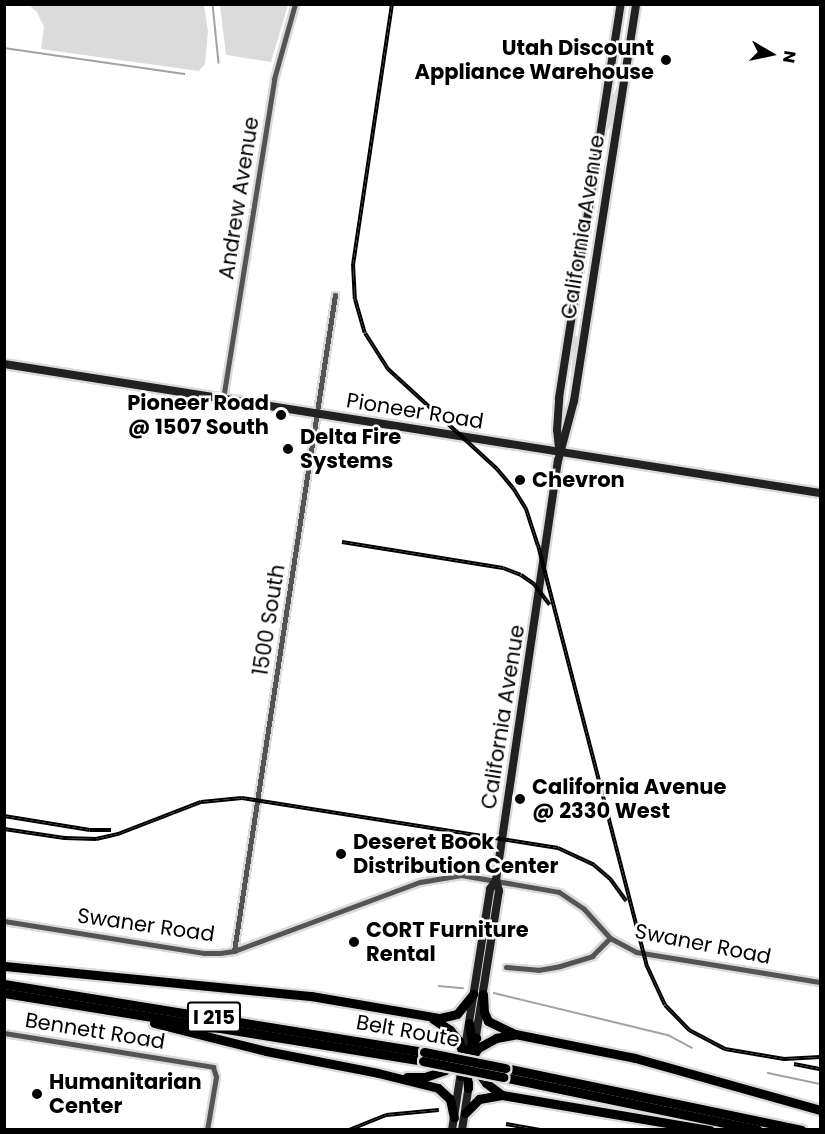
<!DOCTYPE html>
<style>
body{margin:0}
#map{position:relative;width:825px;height:1134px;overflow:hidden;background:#fff;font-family:Poppins,sans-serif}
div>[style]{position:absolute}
.green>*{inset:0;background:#dbdbdb}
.stream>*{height:1.5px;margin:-0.75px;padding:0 0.75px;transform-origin:0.75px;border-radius:0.75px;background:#a2a2a2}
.roads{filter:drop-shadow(2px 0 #dbdbdb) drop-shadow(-2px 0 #dbdbdb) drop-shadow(0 2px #dbdbdb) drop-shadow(0 -2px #dbdbdb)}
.street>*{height:5px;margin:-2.5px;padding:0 2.5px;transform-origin:2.5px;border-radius:2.5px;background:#545454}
.secondary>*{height:8px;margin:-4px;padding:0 4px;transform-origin:4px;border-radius:4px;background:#212121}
.highway>*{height:9px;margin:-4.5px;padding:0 4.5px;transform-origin:4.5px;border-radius:4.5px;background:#000}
.rail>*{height:4px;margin-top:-2px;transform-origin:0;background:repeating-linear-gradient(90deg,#fff 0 4.5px,#000 0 9px);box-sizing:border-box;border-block:2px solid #000}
.bridges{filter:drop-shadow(2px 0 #dbdbdb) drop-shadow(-2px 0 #dbdbdb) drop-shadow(0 2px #dbdbdb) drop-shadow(0 -2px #dbdbdb)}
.highway-bridge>*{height:9px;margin:-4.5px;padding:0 4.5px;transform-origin:4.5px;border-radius:4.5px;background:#000}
.dots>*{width:16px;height:16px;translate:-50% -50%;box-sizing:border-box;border:3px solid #fff;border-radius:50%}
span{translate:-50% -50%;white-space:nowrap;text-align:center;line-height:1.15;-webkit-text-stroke:5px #fff;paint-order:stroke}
.shield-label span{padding:2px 4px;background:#fff;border:2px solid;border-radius:4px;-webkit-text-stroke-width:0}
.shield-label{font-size:20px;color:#000;font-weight:700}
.poi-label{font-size:21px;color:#000;font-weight:700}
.right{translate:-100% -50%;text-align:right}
.left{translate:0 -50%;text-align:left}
.street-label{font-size:21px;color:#000}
.frame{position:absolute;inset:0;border:6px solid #000;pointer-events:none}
.north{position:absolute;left:741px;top:24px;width:60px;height:60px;-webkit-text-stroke:4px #fff;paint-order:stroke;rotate:99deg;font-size:16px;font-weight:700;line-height:24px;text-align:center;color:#000}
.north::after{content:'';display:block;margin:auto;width:21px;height:27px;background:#000;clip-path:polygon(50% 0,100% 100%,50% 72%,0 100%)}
</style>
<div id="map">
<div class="green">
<i style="clip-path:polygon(29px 5px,204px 5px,208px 31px,205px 64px,199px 71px,41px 49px,44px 27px,37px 12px)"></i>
<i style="clip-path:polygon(220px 5px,288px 5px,271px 62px,226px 55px)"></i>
<i style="clip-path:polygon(621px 77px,614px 122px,606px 132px,611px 100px)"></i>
<i style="clip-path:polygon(574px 336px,581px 337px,571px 399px,569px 399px)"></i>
</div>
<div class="stream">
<i style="left:213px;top:4px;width:59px;rotate:84.2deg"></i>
<i style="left:4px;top:48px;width:182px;rotate:8.2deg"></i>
<i style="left:439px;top:986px;width:24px;rotate:5deg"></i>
<i style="left:494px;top:993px;width:179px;rotate:13.6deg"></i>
<i style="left:668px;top:1035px;width:27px;rotate:28deg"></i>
<i style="left:768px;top:1073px;width:53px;rotate:11.9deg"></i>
</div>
<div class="roads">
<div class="street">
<i style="left:223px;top:399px;width:324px;rotate:-80.9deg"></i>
<i style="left:274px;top:79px;width:78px;rotate:-74.4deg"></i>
<i style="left:4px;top:921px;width:203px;rotate:9.1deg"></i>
<i style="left:204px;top:953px;width:16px"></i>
<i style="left:220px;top:953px;width:14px;rotate:-8deg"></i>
<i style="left:234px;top:951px;width:198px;rotate:-20.4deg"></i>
<i style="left:420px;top:882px;width:42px;rotate:-9.7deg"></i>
<i style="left:461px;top:875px;width:99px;rotate:9.8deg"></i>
<i style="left:559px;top:892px;width:30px;rotate:34deg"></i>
<i style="left:584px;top:909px;width:39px;rotate:48deg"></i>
<i style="left:610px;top:938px;width:30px;rotate:28deg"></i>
<i style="left:636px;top:952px;width:186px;rotate:9.3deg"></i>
<i style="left:234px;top:951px;width:664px;rotate:-81.25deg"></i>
<i style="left:506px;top:967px;width:32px;rotate:5deg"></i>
<i style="left:538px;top:970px;width:22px;rotate:-10deg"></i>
<i style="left:560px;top:966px;width:34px;rotate:-17deg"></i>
<i style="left:592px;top:956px;width:25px;rotate:-45deg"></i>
<i style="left:4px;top:1033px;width:212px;rotate:9.2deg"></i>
<i style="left:213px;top:1067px;width:10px;rotate:73deg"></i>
<i style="left:216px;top:1077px;width:54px;rotate:99.6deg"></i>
</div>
<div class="secondary">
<i style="left:4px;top:364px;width:826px;rotate:8.98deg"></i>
<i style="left:559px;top:448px;width:18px;rotate:-96deg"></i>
<i style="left:557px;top:430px;width:32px;rotate:-86deg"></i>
<i style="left:559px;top:398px;width:399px;rotate:-81.1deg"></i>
<i style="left:475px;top:1042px;width:153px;rotate:-81deg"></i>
<i style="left:499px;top:891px;width:11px;rotate:-105deg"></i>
<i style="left:496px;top:880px;width:424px;rotate:-81.6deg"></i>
<i style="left:558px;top:461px;width:62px;rotate:-75.1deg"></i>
<i style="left:574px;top:401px;width:402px;rotate:-81.1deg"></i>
<i style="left:464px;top:1054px;width:167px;rotate:-81deg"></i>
<i style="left:490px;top:889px;width:11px;rotate:-56deg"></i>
<i style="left:452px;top:1130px;width:59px;rotate:-81.2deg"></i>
<i style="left:462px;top:1130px;width:47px;rotate:-81.3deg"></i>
</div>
<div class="highway">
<i style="left:4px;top:966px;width:308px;rotate:5.6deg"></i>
<i style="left:311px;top:996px;width:131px;rotate:9.7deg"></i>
<i style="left:440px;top:1018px;width:17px;rotate:-13deg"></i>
<i style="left:457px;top:1014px;width:26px;rotate:-51deg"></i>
<i style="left:4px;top:984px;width:425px;rotate:9.2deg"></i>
<i style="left:4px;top:993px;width:424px;rotate:9.2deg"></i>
<i style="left:483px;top:994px;width:18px;rotate:87deg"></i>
<i style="left:484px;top:1012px;width:10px;rotate:66deg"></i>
<i style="left:488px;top:1021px;width:30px;rotate:26deg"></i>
<i style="left:515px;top:1034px;width:122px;rotate:11.3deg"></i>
<i style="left:635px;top:1058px;width:192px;rotate:15.7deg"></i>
<i style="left:433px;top:1019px;width:20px;rotate:33deg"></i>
<i style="left:450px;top:1030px;width:14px;rotate:51deg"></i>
<i style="left:459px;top:1041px;width:25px;rotate:74deg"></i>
<i style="left:466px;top:1065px;width:23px;rotate:85deg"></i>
<i style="left:154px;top:1023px;width:115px;rotate:14deg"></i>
<i style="left:266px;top:1051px;width:114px;rotate:11.1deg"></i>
<i style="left:378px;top:1073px;width:62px;rotate:14deg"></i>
<i style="left:438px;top:1088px;width:16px;rotate:43deg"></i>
<i style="left:450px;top:1099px;width:19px;rotate:78deg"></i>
<i style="left:469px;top:1023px;width:47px;rotate:81.3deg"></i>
<i style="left:476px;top:1069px;width:17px;rotate:54deg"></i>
<i style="left:486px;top:1083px;width:20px;rotate:37deg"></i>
<i style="left:505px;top:1068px;width:303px;rotate:11.8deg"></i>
<i style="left:461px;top:1076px;width:33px;rotate:-59deg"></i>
<i style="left:478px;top:1048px;width:21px;rotate:-29deg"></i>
<i style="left:496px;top:1038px;width:17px;rotate:-10deg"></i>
<i style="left:407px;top:1077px;width:18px"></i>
<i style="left:425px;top:1077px;width:21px;rotate:-19deg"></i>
<i style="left:445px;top:1070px;width:19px;rotate:-35deg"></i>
<i style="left:461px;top:1059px;width:26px;rotate:-54deg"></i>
<i style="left:503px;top:1077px;width:260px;rotate:11.7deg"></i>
<i style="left:465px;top:1113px;width:20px;rotate:-45deg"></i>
<i style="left:479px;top:1099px;width:23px;rotate:-10deg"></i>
<i style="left:502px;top:1095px;width:211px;rotate:9.6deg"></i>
</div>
</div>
<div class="rail">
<i style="left:392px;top:4px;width:263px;rotate:98.5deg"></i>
<i style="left:353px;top:264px;width:35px;rotate:87deg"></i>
<i style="left:355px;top:299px;width:35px;rotate:74deg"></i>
<i style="left:365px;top:333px;width:43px;rotate:57.4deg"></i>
<i style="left:388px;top:369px;width:148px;rotate:42.5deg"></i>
<i style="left:497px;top:469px;width:25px;rotate:50deg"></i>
<i style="left:513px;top:488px;width:25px;rotate:58deg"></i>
<i style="left:526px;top:509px;width:38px;rotate:72deg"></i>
<i style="left:538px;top:545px;width:433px;rotate:75.5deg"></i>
<i style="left:646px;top:964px;width:45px;rotate:65.1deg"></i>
<i style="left:665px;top:1005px;width:35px;rotate:46deg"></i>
<i style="left:689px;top:1030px;width:41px;rotate:27.8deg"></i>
<i style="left:725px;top:1049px;width:60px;rotate:9.6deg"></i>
<i style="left:784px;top:1059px;width:36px;rotate:-3deg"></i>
<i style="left:342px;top:542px;width:163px;rotate:9.2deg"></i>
<i style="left:503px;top:568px;width:19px;rotate:21deg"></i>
<i style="left:521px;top:575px;width:16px;rotate:35deg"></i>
<i style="left:534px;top:584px;width:26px;rotate:53deg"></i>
<i style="left:4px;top:816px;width:87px;rotate:9.2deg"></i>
<i style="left:90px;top:830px;width:21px"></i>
<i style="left:4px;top:829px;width:61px;rotate:8.5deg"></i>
<i style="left:64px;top:838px;width:32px;rotate:2deg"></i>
<i style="left:96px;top:839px;width:23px;rotate:-13deg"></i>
<i style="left:118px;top:834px;width:89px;rotate:-21.1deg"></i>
<i style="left:201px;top:802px;width:41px;rotate:-5.6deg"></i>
<i style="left:242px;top:798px;width:320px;rotate:9deg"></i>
<i style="left:558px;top:848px;width:40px;rotate:25deg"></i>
<i style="left:594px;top:865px;width:23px;rotate:41deg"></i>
<i style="left:611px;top:880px;width:26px;rotate:54deg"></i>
<i style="left:794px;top:1064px;width:26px;rotate:11deg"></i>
<i style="left:506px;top:1124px;width:36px;rotate:10deg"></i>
<i style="left:349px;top:1130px;width:40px;rotate:-22deg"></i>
<i style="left:386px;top:1115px;width:53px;rotate:-5.4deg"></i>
</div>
<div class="bridges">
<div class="highway-bridge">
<i style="left:424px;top:1052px;width:83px;rotate:11.2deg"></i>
<i style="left:423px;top:1061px;width:82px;rotate:11.3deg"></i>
</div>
</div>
<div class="dots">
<i style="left:666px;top:60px;background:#000"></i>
<i style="left:281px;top:415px;background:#000"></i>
<i style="left:288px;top:449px;background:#000"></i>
<i style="left:520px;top:480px;background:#000"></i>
<i style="left:520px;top:799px;background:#000"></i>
<i style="left:341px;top:854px;background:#000"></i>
<i style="left:354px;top:942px;background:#000"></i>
<i style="left:37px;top:1094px;background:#000"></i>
</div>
<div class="shield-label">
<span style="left:214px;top:1017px">I 215</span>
</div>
<div class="poi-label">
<span class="right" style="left:654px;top:60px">Utah Discount<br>Appliance Warehouse</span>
<span class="right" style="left:269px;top:415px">Pioneer Road<br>@ 1507 South</span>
<span class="left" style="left:300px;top:449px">Delta Fire<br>Systems</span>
<span class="left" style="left:532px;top:480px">Chevron</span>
<span class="left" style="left:532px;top:799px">California Avenue<br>@ 2330 West</span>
<span class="left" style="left:353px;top:854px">Deseret Book<br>Distribution Center</span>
<span class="left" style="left:366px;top:942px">CORT Furniture<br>Rental</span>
<span class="left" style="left:49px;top:1094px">Humanitarian<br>Center</span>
</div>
<div class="street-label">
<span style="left:239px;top:198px;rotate:-81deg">Andrew Avenue</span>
<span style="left:583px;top:227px;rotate:-81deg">California Avenue</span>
<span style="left:415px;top:411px;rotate:9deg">Pioneer Road</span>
<span style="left:269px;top:620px;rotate:-81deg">1500 South</span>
<span style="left:503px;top:717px;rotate:-81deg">California Avenue</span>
<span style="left:146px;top:925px;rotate:8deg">Swaner Road</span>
<span style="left:703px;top:944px;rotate:11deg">Swaner Road</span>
<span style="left:95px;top:1031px;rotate:9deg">Bennett Road</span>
<span style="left:408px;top:1031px;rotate:10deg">Belt Route</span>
</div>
<div class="frame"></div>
<div class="north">N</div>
</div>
